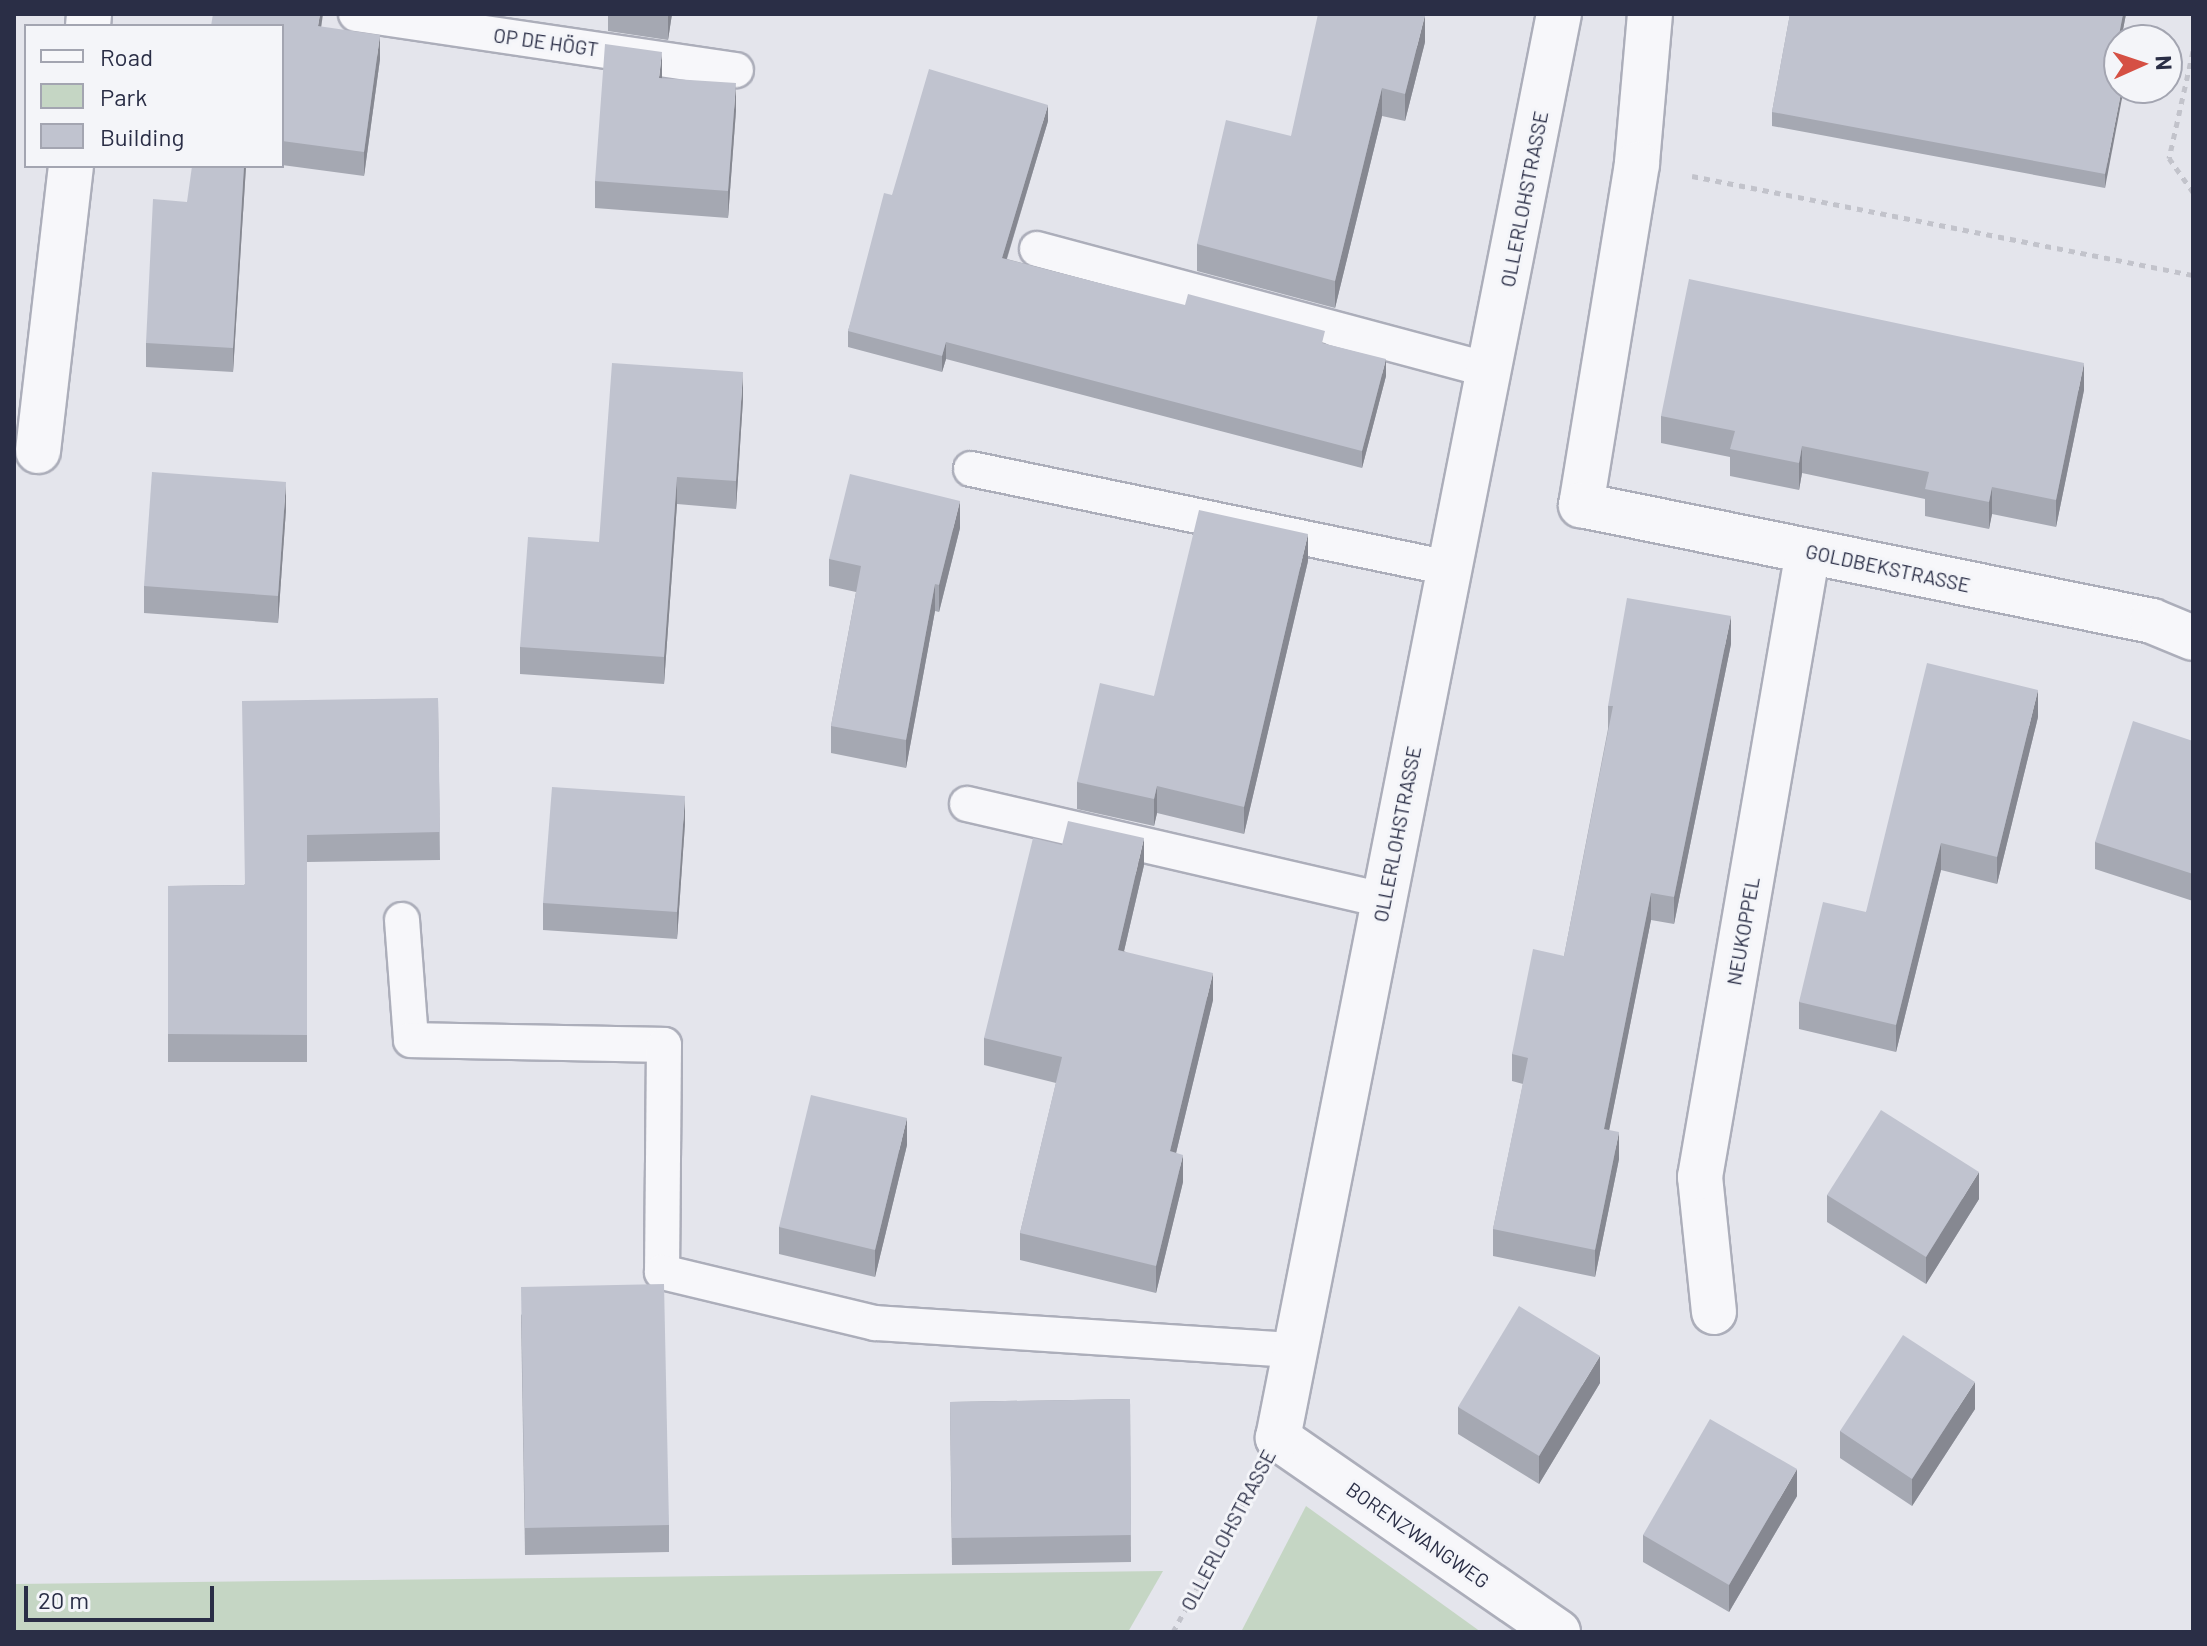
<!DOCTYPE html>
<meta charset="utf-8">
<style>
body{margin:0}
#map{position:relative;width:2207px;height:1646px;overflow:hidden;background:#e4e5ec;font-family:Barlow,sans-serif}
div>[style]{position:absolute}
.green>*{inset:0;background:#c5d6c4}
.path>*{height:5px;margin-top:-2.5px;transform-origin:0;background:repeating-linear-gradient(90deg,#c2c3cb 0 6px,transparent 0 12px)}
.roads{filter:drop-shadow(2px 0 #acaeba) drop-shadow(-2px 0 #acaeba) drop-shadow(0 2px #acaeba) drop-shadow(0 -2px #acaeba)}
.lane>*{height:34px;margin:-17px;padding:0 17px;transform-origin:17px;border-radius:17px;background:#f7f7fa}
.street>*{height:44px;margin:-22px;padding:0 22px;transform-origin:22px;border-radius:22px;background:#f7f7fa}
.wall>*{inset:0;background:#a5a8b2}
.shaded-wall>*{inset:0;background:#868891}
.building>*{inset:0;background:#c0c3cf}
span{translate:-50% -50%;white-space:nowrap;text-align:center;line-height:1.15;-webkit-text-stroke:6px #f4f5f9;paint-order:stroke}
.street-label{font-size:20px;color:#2a2e46}
.frame{position:absolute;inset:0;border:16px solid #2a2e46;pointer-events:none}
.legend{position:absolute;left:24px;top:24px;width:260px;height:144px;box-sizing:border-box;background:#f4f5f9;border:2px solid #a3a5b1;margin:0;padding:10px 14px;list-style:none;font-size:24px;color:#2a2e46}
.legend li{display:flex;align-items:center;gap:16px;height:40px}
.legend b{width:40px;border:2px solid #a3a5b1}
.north{position:absolute;left:2103px;top:24px;width:80px;height:80px;box-sizing:border-box;background:#f4f5f9;border:2px solid #a3a5b1;border-radius:50%;rotate:87deg;font-size:22px;font-weight:700;line-height:32px;text-align:center;color:#2a2e46}
.north::after{content:'';display:block;margin:auto;width:28px;height:36px;background:#d55044;clip-path:polygon(50% 0,100% 100%,50% 72%,0 100%)}
.scale{position:absolute;left:24px;top:1586px;width:190px;height:36px;box-sizing:border-box;border:4px solid #2a2e46;border-top:0;padding-left:10px;font-size:24px;line-height:28px;white-space:nowrap;color:#2a2e46;-webkit-text-stroke:6px #f4f5f9;paint-order:stroke}
</style>
<div id="map">
<div class="green">
<i style="clip-path:polygon(1306px 1506px,1481px 1632px,1241px 1632px)"></i>
<i style="clip-path:polygon(1163px 1571px,1128px 1632px,14px 1632px,14px 1584px)"></i>
</div>
<div class="path">
<i style="left:2193px;top:51px;width:110px;rotate:102.6deg"></i>
<i style="left:2169px;top:158px;width:42px;rotate:54.8deg"></i>
<i style="left:1692px;top:176px;width:511px;rotate:11.18deg"></i>
<i style="left:1173px;top:1632px;width:167px;rotate:-61.4deg"></i>
</div>
<div class="roads">
<div class="lane">
<i style="left:356px;top:14px;width:384px;rotate:8.4deg"></i>
<i style="left:1037px;top:249px;width:468px;rotate:15deg"></i>
<i style="left:971px;top:469px;width:489px;rotate:11.7deg"></i>
<i style="left:967px;top:804px;width:428px;rotate:13deg"></i>
<i style="left:402px;top:920px;width:120px;rotate:85.7deg"></i>
<i style="left:411px;top:1040px;width:253px;rotate:1.1deg"></i>
<i style="left:664px;top:1045px;width:227px;rotate:90.5deg"></i>
<i style="left:662px;top:1272px;width:219px;rotate:13.5deg"></i>
<i style="left:875px;top:1323px;width:420px;rotate:3.7deg"></i>
</div>
<div class="street">
<i style="left:1650px;top:14px;width:151px;rotate:95deg"></i>
<i style="left:1637px;top:164px;width:346px;rotate:99.3deg"></i>
<i style="left:1581px;top:505px;width:583px;rotate:11.48deg"></i>
<i style="left:2152px;top:621px;width:44px;rotate:22.5deg"></i>
<i style="left:88px;top:26px;width:12px;rotate:-85deg"></i>
<i style="left:38px;top:451px;width:287px;rotate:-83.4deg"></i>
<i style="left:1714px;top:1312px;width:136px;rotate:-95.9deg"></i>
<i style="left:1700px;top:1177px;width:635px;rotate:-80.21deg"></i>
<i style="left:1558px;top:1632px;width:341px;rotate:-145.3deg"></i>
<i style="left:1278px;top:1438px;width:1451px;rotate:-78.84deg"></i>
</div>
</div>
<div class="wall">
<i style="clip-path:polygon(608px 14px,672px 14px,668px 40px,608px 31px)"></i>
<i style="clip-path:polygon(1790px 14px,2126px 14px,2121px 40px,2119px 40px,2119px 48px,2115px 67px,2105px 188px,1772px 126px,1772px 112px)"></i>
<i style="clip-path:polygon(282px 26px,321px 27px,380px 59px,364px 176px,282px 165px)"></i>
<i style="clip-path:polygon(1425px 42px,1405px 121px,1382px 116px,1335px 308px,1197px 271px,1197px 244px,1291px 136px)"></i>
<i style="clip-path:polygon(662px 78px,736px 110px,728px 218px,595px 208px,595px 181px)"></i>
<i style="clip-path:polygon(1048px 121px,1007px 259px,1325px 343px,1386px 376px,1362px 468px,946px 359px,942px 372px,848px 347px,848px 331px,892px 195px)"></i>
<i style="clip-path:polygon(246px 166px,233px 372px,146px 367px,146px 343px,187px 202px)"></i>
<i style="clip-path:polygon(2084px 390px,2056px 527px,1992px 514px,1989px 529px,1925px 516px,1925px 499px,1802px 473px,1799px 490px,1730px 476px,1730px 457px,1661px 443px,1661px 416px)"></i>
<i style="clip-path:polygon(743px 399px,736px 509px,677px 504px,664px 684px,520px 674px,520px 647px,599px 542px)"></i>
<i style="clip-path:polygon(286px 509px,278px 623px,144px 613px,144px 586px)"></i>
<i style="clip-path:polygon(960px 528px,939px 612px,935px 611px,906px 768px,831px 753px,831px 726px,856px 592px,829px 586px,829px 559px)"></i>
<i style="clip-path:polygon(1308px 561px,1244px 834px,1157px 813px,1154px 826px,1077px 809px,1077px 782px,1154px 696px)"></i>
<i style="clip-path:polygon(1731px 644px,1674px 924px,1651px 920px,1609px 1130px,1619px 1159px,1595px 1277px,1493px 1256px,1493px 1229px,1523px 1084px,1512px 1081px,1512px 1054px,1564px 956px,1608px 729px,1608px 706px)"></i>
<i style="clip-path:polygon(438px 698px,440px 860px,307px 862px,307px 1062px,168px 1062px,168px 886px,244px 885px)"></i>
<i style="clip-path:polygon(2038px 717px,1997px 884px,1941px 870px,1896px 1052px,1799px 1029px,1799px 1002px,1866px 912px)"></i>
<i style="clip-path:polygon(2193px 741px,2193px 901px,2095px 869px,2095px 842px)"></i>
<i style="clip-path:polygon(685px 823px,677px 939px,543px 930px,543px 903px)"></i>
<i style="clip-path:polygon(1144px 865px,1124px 951px,1213px 1000px,1176px 1153px,1183px 1182px,1156px 1293px,1020px 1260px,1020px 1233px,1056px 1083px,984px 1065px,984px 1038px)"></i>
<i style="clip-path:polygon(907px 1145px,875px 1277px,779px 1254px,779px 1227px)"></i>
<i style="clip-path:polygon(1827px 1195px,1979px 1199px,1926px 1284px,1827px 1222px)"></i>
<i style="clip-path:polygon(521px 1314px,669px 1525px,669px 1552px,525px 1555px)"></i>
<i style="clip-path:polygon(1600px 1383px,1539px 1484px,1458px 1434px,1458px 1407px)"></i>
<i style="clip-path:polygon(1130px 1399px,1131px 1562px,952px 1565px,950px 1402px)"></i>
<i style="clip-path:polygon(1975px 1409px,1912px 1506px,1840px 1458px,1840px 1431px)"></i>
<i style="clip-path:polygon(1797px 1496px,1729px 1612px,1643px 1562px,1643px 1535px)"></i>
</div>
<div class="shaded-wall">
<i style="clip-path:polygon(320px 14px,323px 14px,318px 50px,318px 26px)"></i>
<i style="clip-path:polygon(668px 14px,672px 14px,668px 40px)"></i>
<i style="clip-path:polygon(2123px 14px,2126px 14px,2121px 40px,2119px 40px,2119px 48px,2113px 80px,2113px 66px)"></i>
<i style="clip-path:polygon(1425px 15px,1425px 42px,1405px 121px,1405px 94px)"></i>
<i style="clip-path:polygon(380px 35px,380px 59px,364px 176px,364px 152px)"></i>
<i style="clip-path:polygon(662px 52px,662px 79px,659px 78px)"></i>
<i style="clip-path:polygon(736px 83px,736px 110px,728px 218px,728px 191px)"></i>
<i style="clip-path:polygon(1382px 88px,1382px 116px,1335px 308px,1335px 281px)"></i>
<i style="clip-path:polygon(2122px 88px,2124px 88px,2105px 188px,2105px 174px)"></i>
<i style="clip-path:polygon(1048px 105px,1048px 121px,1002px 274px,1002px 258px)"></i>
<i style="clip-path:polygon(244px 166px,246px 166px,233px 372px,233px 348px)"></i>
<i style="clip-path:polygon(946px 342px,946px 359px,942px 372px,942px 356px)"></i>
<i style="clip-path:polygon(1386px 359px,1386px 376px,1362px 468px,1362px 451px)"></i>
<i style="clip-path:polygon(2084px 363px,2084px 390px,2056px 527px,2056px 500px)"></i>
<i style="clip-path:polygon(743px 372px,743px 399px,736px 509px,736px 481px)"></i>
<i style="clip-path:polygon(1802px 446px,1802px 473px,1799px 490px,1799px 463px)"></i>
<i style="clip-path:polygon(677px 477px,677px 504px,664px 684px,664px 657px)"></i>
<i style="clip-path:polygon(286px 482px,286px 509px,278px 623px,278px 596px)"></i>
<i style="clip-path:polygon(1992px 487px,1992px 514px,1989px 529px,1989px 502px)"></i>
<i style="clip-path:polygon(960px 501px,960px 528px,939px 612px,939px 585px)"></i>
<i style="clip-path:polygon(1308px 534px,1308px 561px,1244px 834px,1244px 807px)"></i>
<i style="clip-path:polygon(935px 584px,935px 611px,906px 768px,906px 740px)"></i>
<i style="clip-path:polygon(1731px 616px,1731px 644px,1674px 924px,1674px 897px)"></i>
<i style="clip-path:polygon(2038px 690px,2038px 717px,1997px 884px,1997px 857px)"></i>
<i style="clip-path:polygon(1157px 786px,1157px 813px,1154px 826px,1154px 799px)"></i>
<i style="clip-path:polygon(685px 796px,685px 823px,677px 939px,677px 912px)"></i>
<i style="clip-path:polygon(1144px 838px,1144px 865px,1118px 977px,1118px 950px)"></i>
<i style="clip-path:polygon(1941px 843px,1941px 870px,1896px 1052px,1896px 1025px)"></i>
<i style="clip-path:polygon(1651px 893px,1651px 920px,1604px 1156px,1604px 1129px)"></i>
<i style="clip-path:polygon(1213px 973px,1213px 1000px,1170px 1178px,1170px 1151px)"></i>
<i style="clip-path:polygon(907px 1118px,907px 1145px,875px 1277px,875px 1250px)"></i>
<i style="clip-path:polygon(1619px 1132px,1619px 1159px,1595px 1277px,1595px 1250px)"></i>
<i style="clip-path:polygon(1183px 1155px,1183px 1182px,1156px 1293px,1156px 1266px)"></i>
<i style="clip-path:polygon(1979px 1172px,1979px 1199px,1926px 1284px,1926px 1257px)"></i>
<i style="clip-path:polygon(1600px 1356px,1600px 1383px,1539px 1484px,1539px 1456px)"></i>
<i style="clip-path:polygon(1975px 1382px,1975px 1409px,1912px 1506px,1912px 1479px)"></i>
<i style="clip-path:polygon(1797px 1469px,1797px 1496px,1729px 1612px,1729px 1585px)"></i>
</div>
<div class="building">
<i style="clip-path:polygon(213px 14px,320px 14px,318px 26px,380px 35px,364px 152px,282px 141px,282px 26px,211px 26px)"></i>
<i style="clip-path:polygon(1318px 14px,1425px 15px,1405px 94px,1382px 88px,1335px 281px,1197px 244px,1226px 120px,1291px 136px)"></i>
<i style="clip-path:polygon(1790px 14px,2123px 14px,2113px 66px,2119px 68px,2119px 88px,2122px 88px,2105px 174px,1772px 112px)"></i>
<i style="clip-path:polygon(605px 44px,662px 52px,659px 78px,736px 83px,728px 191px,595px 181px)"></i>
<i style="clip-path:polygon(929px 69px,1048px 105px,1002px 258px,1185px 305px,1188px 294px,1325px 331px,1322px 343px,1386px 359px,1362px 451px,946px 342px,942px 356px,848px 331px,884px 193px,892px 195px)"></i>
<i style="clip-path:polygon(192px 166px,244px 166px,233px 348px,146px 343px,153px 199px,187px 202px)"></i>
<i style="clip-path:polygon(1689px 279px,2084px 363px,2056px 500px,1992px 487px,1989px 502px,1925px 489px,1929px 472px,1802px 446px,1799px 463px,1730px 449px,1735px 431px,1661px 416px)"></i>
<i style="clip-path:polygon(612px 363px,743px 372px,736px 481px,677px 477px,664px 657px,520px 647px,528px 537px,599px 542px)"></i>
<i style="clip-path:polygon(152px 472px,286px 482px,278px 596px,144px 586px)"></i>
<i style="clip-path:polygon(850px 474px,960px 501px,939px 585px,935px 584px,906px 740px,831px 726px,861px 566px,829px 559px)"></i>
<i style="clip-path:polygon(1199px 510px,1308px 534px,1244px 807px,1157px 786px,1154px 799px,1077px 782px,1100px 683px,1154px 696px)"></i>
<i style="clip-path:polygon(1627px 598px,1731px 616px,1674px 897px,1651px 893px,1604px 1129px,1619px 1132px,1595px 1250px,1493px 1229px,1528px 1058px,1512px 1054px,1533px 949px,1564px 956px,1613px 706px,1608px 706px)"></i>
<i style="clip-path:polygon(1927px 663px,2038px 690px,1997px 857px,1941px 843px,1896px 1025px,1799px 1002px,1823px 902px,1866px 912px)"></i>
<i style="clip-path:polygon(438px 698px,440px 832px,307px 835px,307px 1035px,168px 1034px,168px 886px,245px 885px,242px 701px)"></i>
<i style="clip-path:polygon(2133px 721px,2193px 741px,2193px 874px,2095px 842px)"></i>
<i style="clip-path:polygon(552px 787px,685px 796px,677px 912px,543px 903px)"></i>
<i style="clip-path:polygon(1068px 821px,1144px 838px,1118px 950px,1213px 973px,1170px 1151px,1183px 1155px,1156px 1266px,1020px 1233px,1062px 1057px,984px 1038px,1033px 838px,1062px 845px)"></i>
<i style="clip-path:polygon(811px 1095px,907px 1118px,875px 1250px,779px 1227px)"></i>
<i style="clip-path:polygon(1881px 1110px,1979px 1172px,1926px 1257px,1827px 1195px)"></i>
<i style="clip-path:polygon(664px 1284px,669px 1525px,525px 1528px,521px 1287px)"></i>
<i style="clip-path:polygon(1519px 1306px,1600px 1356px,1539px 1456px,1458px 1407px)"></i>
<i style="clip-path:polygon(1903px 1335px,1975px 1382px,1912px 1479px,1840px 1431px)"></i>
<i style="clip-path:polygon(1130px 1399px,1131px 1535px,952px 1538px,950px 1402px)"></i>
<i style="clip-path:polygon(1710px 1419px,1797px 1469px,1729px 1585px,1643px 1535px)"></i>
</div>
<div class="street-label">
<span style="left:546px;top:42px;rotate:8deg">OP DE HÖGT</span>
<span style="left:1524px;top:199px;rotate:-79deg">OLLERLOHSTRASSE</span>
<span style="left:1888px;top:568px;rotate:12deg">GOLDBEKSTRASSE</span>
<span style="left:1397px;top:834px;rotate:-79deg">OLLERLOHSTRASSE</span>
<span style="left:1743px;top:931px;rotate:-80deg">NEUKOPPEL</span>
<span style="left:1228px;top:1530px;rotate:-62deg">OLLERLOHSTRASSE</span>
<span style="left:1418px;top:1535px;rotate:35deg">BORENZWANGWEG</span>
</div>
<div class="frame"></div>
<ul class="legend">
<li><b style="height:10px;background:#f7f7fa"></b>Road</li>
<li><b style="height:22px;background:#c5d6c4"></b>Park</li>
<li><b style="height:22px;background:#c0c3cf"></b>Building</li>
</ul>
<div class="north">N</div>
<div class="scale">20 m</div>
</div>
